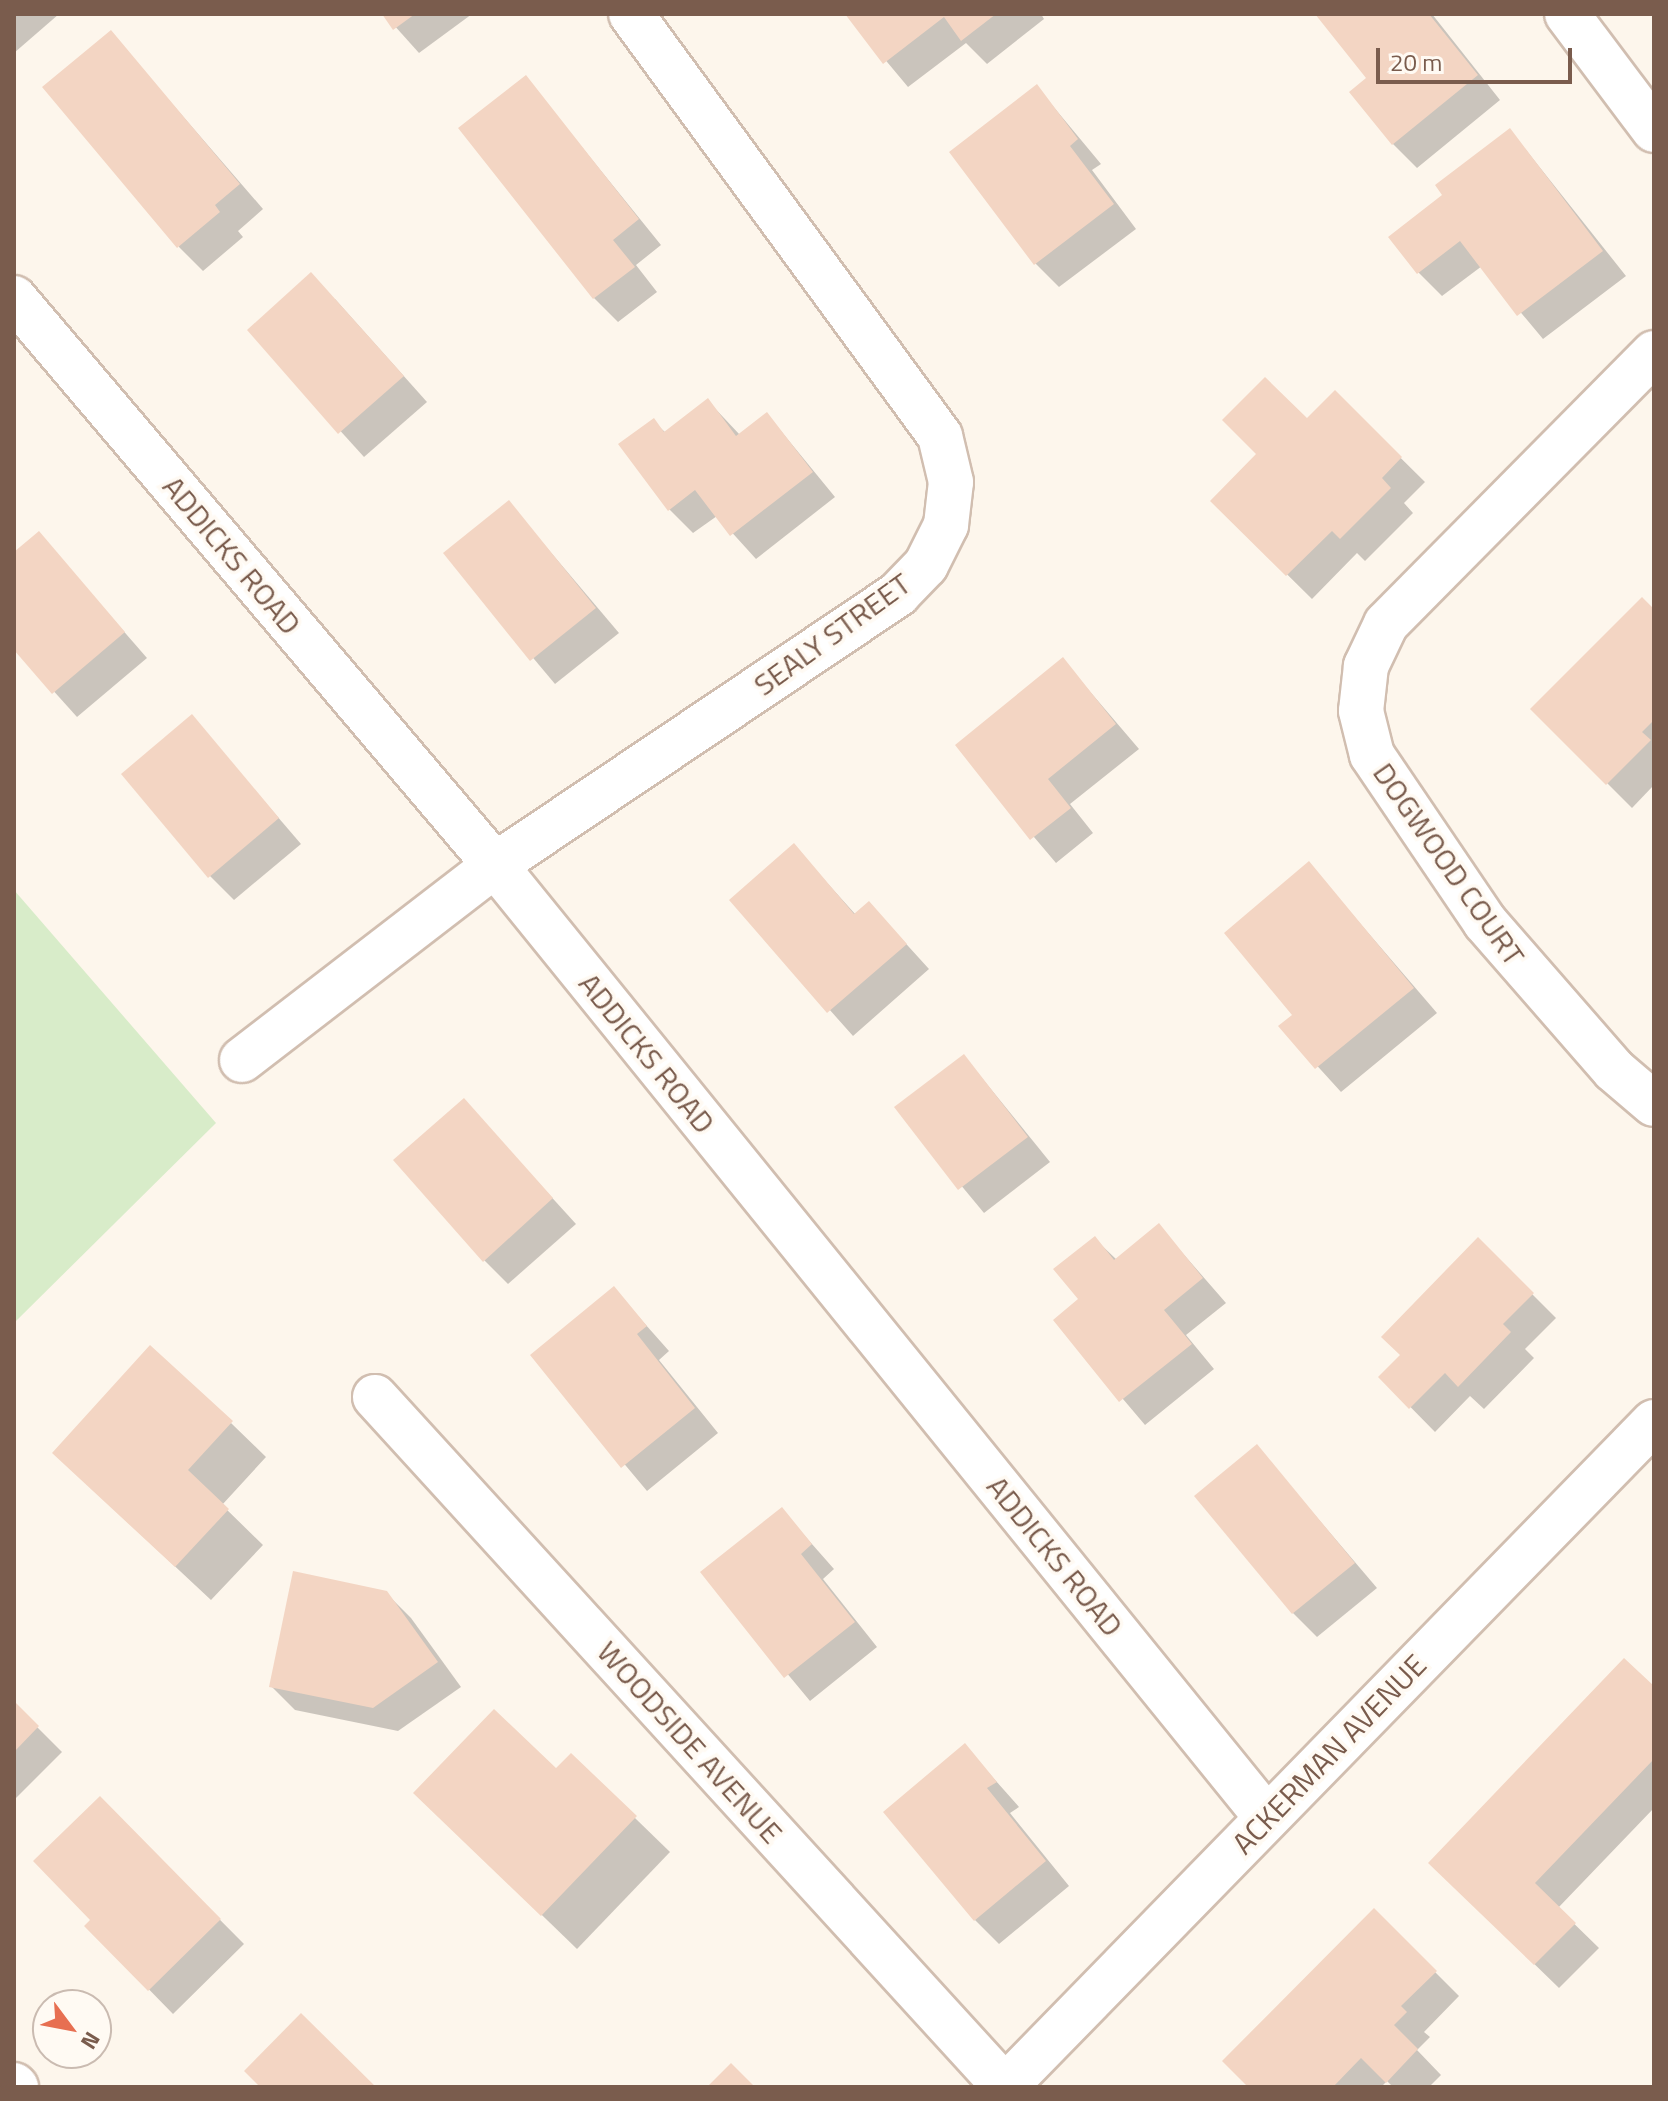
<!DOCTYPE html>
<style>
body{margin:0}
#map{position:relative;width:1668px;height:2101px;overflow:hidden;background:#fdf6ec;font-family:"Titillium Web",sans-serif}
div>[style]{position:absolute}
.green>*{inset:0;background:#d8ecc9}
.shadow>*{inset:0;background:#0003}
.building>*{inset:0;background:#f3d5c3}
.roads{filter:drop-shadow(2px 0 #d1beb0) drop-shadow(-2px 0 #d1beb0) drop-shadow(0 2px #d1beb0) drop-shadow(0 -2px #d1beb0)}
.street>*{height:44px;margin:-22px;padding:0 22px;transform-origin:22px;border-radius:22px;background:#fff}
span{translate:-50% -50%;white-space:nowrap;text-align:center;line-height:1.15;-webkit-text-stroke:7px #fffaf3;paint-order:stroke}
.street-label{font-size:30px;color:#7a5c4d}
.frame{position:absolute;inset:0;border:16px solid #7a5c4d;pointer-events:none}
.north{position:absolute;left:32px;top:1989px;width:80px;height:80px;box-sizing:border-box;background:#fffaf3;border:2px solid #cabbb1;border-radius:50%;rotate:122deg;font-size:22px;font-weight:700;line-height:32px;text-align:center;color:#7a5c4d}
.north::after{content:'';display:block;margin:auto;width:28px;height:36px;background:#e76f51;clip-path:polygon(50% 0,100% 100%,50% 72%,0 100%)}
.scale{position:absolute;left:1376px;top:48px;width:196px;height:36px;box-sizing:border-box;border:4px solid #7a5c4d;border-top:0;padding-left:10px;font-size:24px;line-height:28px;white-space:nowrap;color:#7a5c4d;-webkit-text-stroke:6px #fffaf3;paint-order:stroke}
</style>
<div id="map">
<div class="green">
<i style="clip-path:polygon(14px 890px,216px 1123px,14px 1323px)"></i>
</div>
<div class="shadow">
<i style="clip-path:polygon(14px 14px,59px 14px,14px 53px)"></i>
<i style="clip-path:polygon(384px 14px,472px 14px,419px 53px)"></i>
<i style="clip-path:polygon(847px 14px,1041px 14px,1044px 19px,987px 64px,966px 43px,908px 87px)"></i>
<i style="clip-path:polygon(1318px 14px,1432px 14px,1500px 100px,1417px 168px,1393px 144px,1369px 79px)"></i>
<i style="clip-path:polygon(111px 33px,263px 209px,238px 231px,243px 237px,203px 271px,179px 247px)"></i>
<i style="clip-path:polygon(526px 78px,661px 245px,636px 265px,657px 292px,618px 322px,594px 298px)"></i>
<i style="clip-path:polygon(1037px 87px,1101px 164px,1092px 170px,1136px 229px,1059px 287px,1035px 263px)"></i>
<i style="clip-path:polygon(1510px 130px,1626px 276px,1543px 339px,1482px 266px,1442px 296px,1418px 272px,1445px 196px)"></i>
<i style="clip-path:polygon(335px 299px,427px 402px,364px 457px,249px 330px)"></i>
<i style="clip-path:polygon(1335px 393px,1425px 482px,1404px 503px,1413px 513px,1365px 561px,1357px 553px,1312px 599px,1213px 501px,1259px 454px,1307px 421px)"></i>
<i style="clip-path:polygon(708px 401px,740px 435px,767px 414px,835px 497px,756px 559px,717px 516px,693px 533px,669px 509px,653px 421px,666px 433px)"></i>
<i style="clip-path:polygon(509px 503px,619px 633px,555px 684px,446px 554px)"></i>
<i style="clip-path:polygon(39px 534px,147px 658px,77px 717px,14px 647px,14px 554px)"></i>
<i style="clip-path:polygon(1654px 612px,1654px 785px,1632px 808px,1533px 709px)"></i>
<i style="clip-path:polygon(1063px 660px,1139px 749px,1070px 804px,1093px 833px,1056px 863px,957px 746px)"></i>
<i style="clip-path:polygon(192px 717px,301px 844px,234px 900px,210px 876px)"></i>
<i style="clip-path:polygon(794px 846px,856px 915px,869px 903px,929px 969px,853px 1036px,732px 900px)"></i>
<i style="clip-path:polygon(1309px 864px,1437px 1013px,1341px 1092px,1281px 1026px,1295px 1015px)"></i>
<i style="clip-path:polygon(964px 1056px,1050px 1162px,984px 1213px,897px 1108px)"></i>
<i style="clip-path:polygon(464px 1101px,576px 1224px,508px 1284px,484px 1260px)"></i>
<i style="clip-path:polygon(1159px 1226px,1226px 1303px,1186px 1335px,1214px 1369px,1145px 1425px,1056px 1320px,1081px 1300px,1094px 1238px,1117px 1260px)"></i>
<i style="clip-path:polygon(1478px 1240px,1556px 1318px,1525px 1349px,1534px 1358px,1484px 1409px,1470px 1396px,1435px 1432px,1381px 1377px,1403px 1356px)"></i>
<i style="clip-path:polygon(614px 1289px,669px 1351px,659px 1360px,718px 1433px,647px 1491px,533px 1355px)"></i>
<i style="clip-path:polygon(231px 1423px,266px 1457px,222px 1505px,263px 1545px,211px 1600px,90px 1487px)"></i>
<i style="clip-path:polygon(1257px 1447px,1377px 1588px,1317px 1637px,1293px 1613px)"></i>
<i style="clip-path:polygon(782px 1510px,834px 1569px,823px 1579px,877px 1647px,810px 1701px,703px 1572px)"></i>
<i style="clip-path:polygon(386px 1593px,411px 1618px,461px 1687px,398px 1731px,295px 1710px,271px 1686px)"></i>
<i style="clip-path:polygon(1654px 1689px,1654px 1808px,1558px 1908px,1599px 1948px,1559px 1988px,1455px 1887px)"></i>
<i style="clip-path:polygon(14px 1704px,62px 1752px,14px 1800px)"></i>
<i style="clip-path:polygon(965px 1746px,1019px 1807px,1010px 1813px,1069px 1886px,999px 1944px,975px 1920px)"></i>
<i style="clip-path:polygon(556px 1771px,635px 1818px,670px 1852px,577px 1949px,451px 1827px)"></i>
<i style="clip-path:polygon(100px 1799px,244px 1944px,173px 2014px,87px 1926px,93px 1920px)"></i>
<i style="clip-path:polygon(1374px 1911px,1459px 1996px,1424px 2032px,1430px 2037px,1417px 2050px,1441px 2075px,1429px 2087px,1393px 2087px,1387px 2081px,1381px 2087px,1251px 2087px)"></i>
</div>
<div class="building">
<i style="clip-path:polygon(382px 14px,415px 14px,393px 30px)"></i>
<i style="clip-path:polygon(845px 14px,996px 14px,961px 41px,944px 17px,883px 64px)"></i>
<i style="clip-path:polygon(1315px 14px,1429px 14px,1478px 75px,1392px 145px,1349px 92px,1366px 78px)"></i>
<i style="clip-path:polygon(111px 30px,240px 184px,215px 205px,220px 212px,177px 248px,42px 87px)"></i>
<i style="clip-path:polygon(526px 75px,639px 219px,613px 240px,635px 267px,593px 299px,458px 128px)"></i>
<i style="clip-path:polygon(1037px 84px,1078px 139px,1070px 146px,1114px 204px,1034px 265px,949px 152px)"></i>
<i style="clip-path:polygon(1510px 128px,1603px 251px,1517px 316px,1460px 241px,1417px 274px,1388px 237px,1442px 195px,1435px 185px)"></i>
<i style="clip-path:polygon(311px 272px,404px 376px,338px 434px,247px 330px)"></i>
<i style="clip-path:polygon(1265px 377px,1307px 418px,1335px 390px,1402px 457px,1382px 478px,1391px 488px,1340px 539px,1332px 531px,1286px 576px,1210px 501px,1256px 454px,1222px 420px)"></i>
<i style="clip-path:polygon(708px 398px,736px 436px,767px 412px,813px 472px,730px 536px,695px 490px,668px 511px,618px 444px,654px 418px,664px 432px)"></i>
<i style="clip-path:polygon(509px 500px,596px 608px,530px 661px,443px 553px)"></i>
<i style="clip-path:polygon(39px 531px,125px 632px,52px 694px,14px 650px,14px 552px)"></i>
<i style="clip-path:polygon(1642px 597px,1654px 609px,1654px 720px,1642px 732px,1651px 740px,1606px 785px,1530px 709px)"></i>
<i style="clip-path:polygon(1063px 657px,1116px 724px,1048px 779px,1071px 808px,1030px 840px,955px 745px)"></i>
<i style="clip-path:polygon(192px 714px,279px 818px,208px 878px,121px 774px)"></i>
<i style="clip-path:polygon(794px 843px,854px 914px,869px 901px,907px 944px,827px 1013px,729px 900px)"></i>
<i style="clip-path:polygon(1309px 861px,1414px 988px,1315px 1069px,1278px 1026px,1292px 1015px,1224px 933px)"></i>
<i style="clip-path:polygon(964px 1054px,1028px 1137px,958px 1190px,894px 1107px)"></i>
<i style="clip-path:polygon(464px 1098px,553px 1198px,483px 1262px,393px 1160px)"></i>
<i style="clip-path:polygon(1159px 1223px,1203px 1278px,1164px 1310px,1192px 1344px,1119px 1402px,1053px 1320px,1078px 1299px,1053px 1269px,1095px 1236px,1114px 1260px)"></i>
<i style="clip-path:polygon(1478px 1237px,1534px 1293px,1503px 1324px,1511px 1332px,1458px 1387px,1445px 1373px,1409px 1409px,1378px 1377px,1400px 1355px,1381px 1337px)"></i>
<i style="clip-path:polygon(614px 1286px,647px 1326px,637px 1334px,695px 1408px,621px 1468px,530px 1355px)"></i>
<i style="clip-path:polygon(150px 1345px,233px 1421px,188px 1470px,229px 1509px,175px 1567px,52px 1453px)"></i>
<i style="clip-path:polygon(1257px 1444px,1355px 1563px,1292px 1614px,1194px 1496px)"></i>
<i style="clip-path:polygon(782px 1507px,812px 1544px,801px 1554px,855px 1622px,784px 1678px,700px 1572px)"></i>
<i style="clip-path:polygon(293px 1571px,387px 1591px,438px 1662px,373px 1708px,269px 1687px)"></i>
<i style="clip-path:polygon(1624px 1658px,1654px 1686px,1654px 1759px,1535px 1883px,1576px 1923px,1534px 1965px,1428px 1863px)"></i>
<i style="clip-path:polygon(14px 1701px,39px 1726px,14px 1752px)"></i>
<i style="clip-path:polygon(494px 1709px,556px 1768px,571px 1753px,637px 1816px,541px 1916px,413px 1793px)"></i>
<i style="clip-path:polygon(965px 1743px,997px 1782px,987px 1788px,1046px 1861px,974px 1921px,883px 1812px)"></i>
<i style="clip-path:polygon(100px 1796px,221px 1919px,148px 1991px,84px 1926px,90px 1920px,33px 1861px)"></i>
<i style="clip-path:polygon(1374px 1908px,1437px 1971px,1401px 2006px,1407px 2012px,1394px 2025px,1418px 2049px,1386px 2083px,1361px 2058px,1333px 2087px,1248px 2087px,1222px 2061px)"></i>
<i style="clip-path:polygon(301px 2013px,376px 2087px,260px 2087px,244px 2071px)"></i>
<i style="clip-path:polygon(731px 2063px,755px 2087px,707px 2087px)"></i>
</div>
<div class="roads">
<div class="street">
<i style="left:1567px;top:14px;width:145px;rotate:53.1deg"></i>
<i style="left:14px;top:298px;width:744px;rotate:49.69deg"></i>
<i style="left:495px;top:865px;width:1226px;rotate:50.99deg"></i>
<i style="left:1654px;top:353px;width:381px;rotate:134.7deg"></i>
<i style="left:1386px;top:624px;width:47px;rotate:115.5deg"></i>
<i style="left:1366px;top:666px;width:45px;rotate:96.3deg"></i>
<i style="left:1361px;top:711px;width:45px;rotate:76deg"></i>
<i style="left:1372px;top:755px;width:202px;rotate:55.9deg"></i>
<i style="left:1485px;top:922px;width:196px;rotate:48.9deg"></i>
<i style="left:1614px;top:1070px;width:52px;rotate:40.4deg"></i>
<i style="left:242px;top:1060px;width:319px;rotate:-37.6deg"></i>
<i style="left:495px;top:865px;width:486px;rotate:-33.9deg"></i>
<i style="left:898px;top:594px;width:40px;rotate:-46deg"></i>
<i style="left:926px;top:565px;width:45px;rotate:-63.4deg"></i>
<i style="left:946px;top:525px;width:43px;rotate:-83.4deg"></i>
<i style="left:951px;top:482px;width:47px;rotate:-103.4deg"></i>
<i style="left:940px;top:436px;width:523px;rotate:-126.21deg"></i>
<i style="left:375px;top:1397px;width:934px;rotate:47.6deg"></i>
<i style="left:14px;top:2085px;width:3px;rotate:45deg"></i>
<i style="left:1005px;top:2087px;width:929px;rotate:-45.7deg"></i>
</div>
</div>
<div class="street-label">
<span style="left:232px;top:555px;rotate:50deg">ADDICKS ROAD</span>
<span style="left:832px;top:634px;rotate:-36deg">SEALY STREET</span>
<span style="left:1449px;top:864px;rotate:55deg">DOGWOOD COURT</span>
<span style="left:647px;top:1053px;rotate:51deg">ADDICKS ROAD</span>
<span style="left:1055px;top:1556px;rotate:51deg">ADDICKS ROAD</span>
<span style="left:690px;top:1742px;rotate:48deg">WOODSIDE AVENUE</span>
<span style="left:1329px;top:1754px;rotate:-46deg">ACKERMAN AVENUE</span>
</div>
<div class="frame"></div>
<div class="north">N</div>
<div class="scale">20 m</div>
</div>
